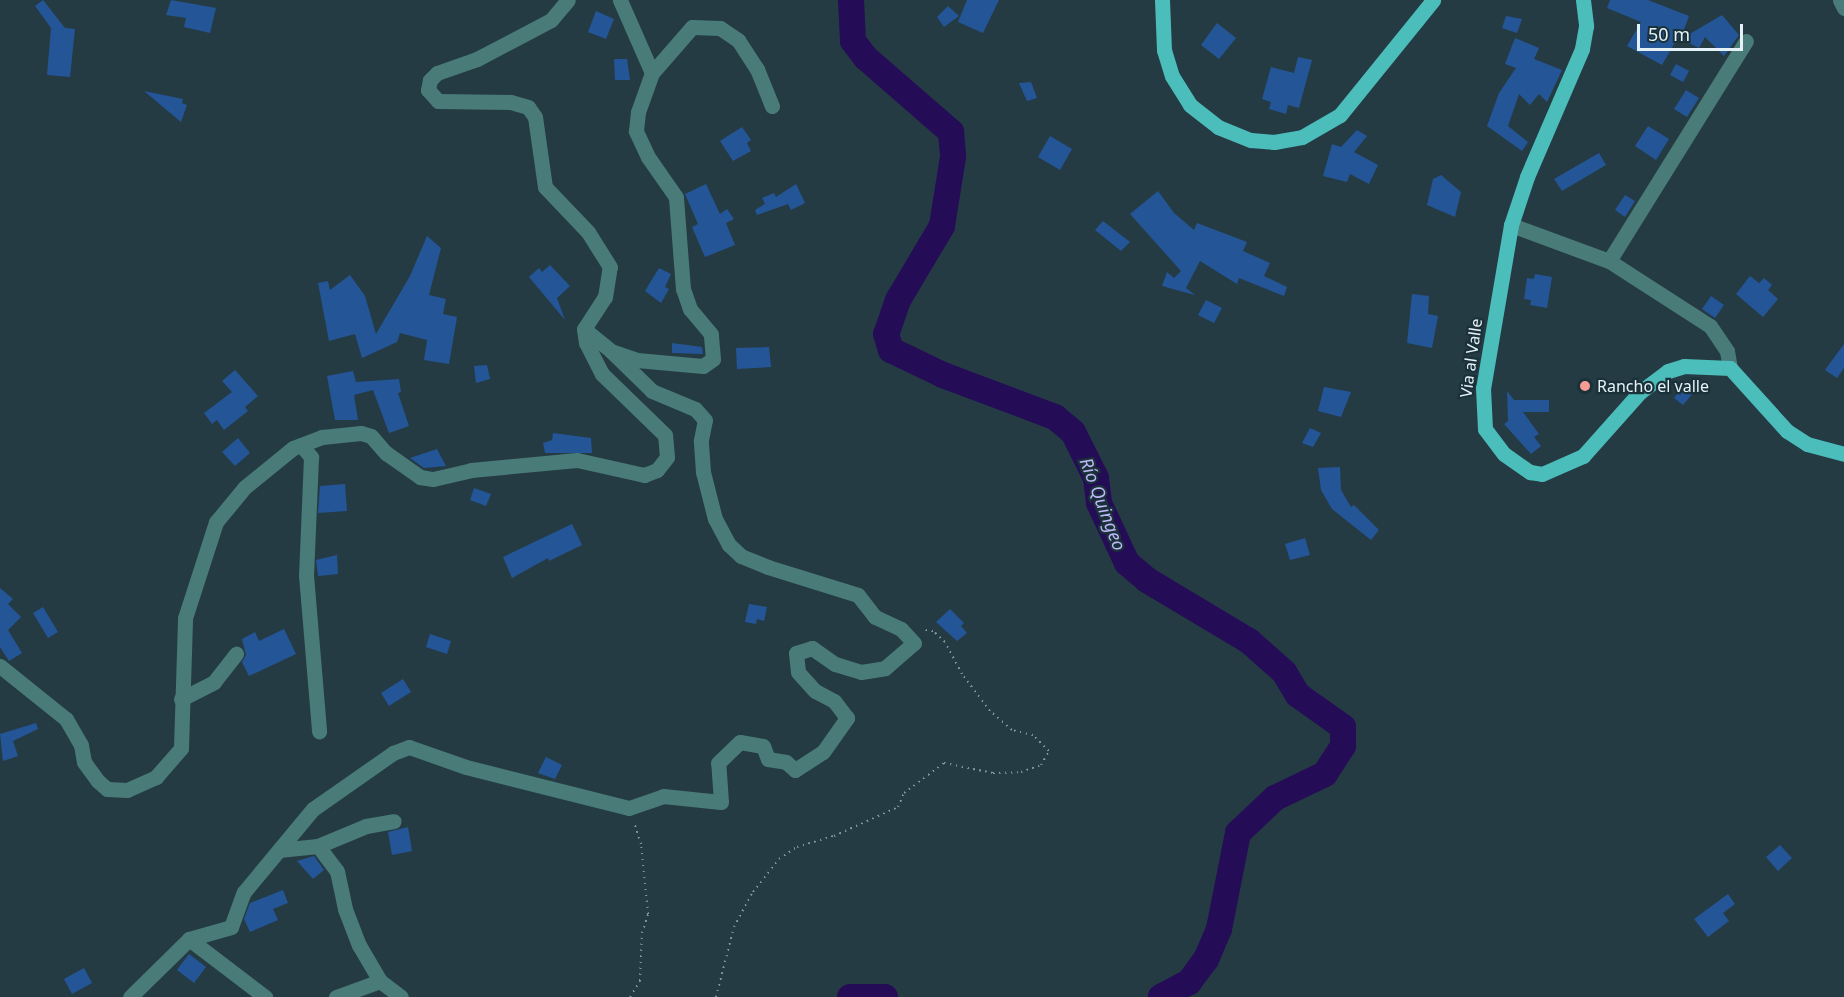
<!DOCTYPE html>
<meta charset="utf-8">
<style>
body{margin:0}
#map{position:relative;width:1844px;height:997px;overflow:hidden;background:#253b44;font-family:"Noto Sans",sans-serif}
div>[style]{position:absolute}
.river>*{height:26px;margin:-13px;padding:0 13px;transform-origin:13px;border-radius:13px;background:#240c56}
.building>*{inset:0;background:#245597}
.path>*{height:2px;margin-top:-1px;transform-origin:0;background:repeating-linear-gradient(90deg,#82959c 0 1.5px,transparent 0 6px)}
.minor>*{height:15px;margin:-7.5px;padding:0 7.5px;transform-origin:7.5px;border-radius:7.5px;background:#497b79}
.major>*{height:15px;margin:-7.5px;padding:0 7.5px;transform-origin:7.5px;border-radius:7.5px;background:#4bbdba}
.dots>*{width:16px;height:16px;translate:-50% -50%;box-sizing:border-box;border:3px solid #1b313a;border-radius:50%}
span{translate:-50% -50%;white-space:nowrap;text-align:center;line-height:1.15;-webkit-text-stroke:4.5px #1b313a;paint-order:stroke}
.street-label{font-size:16px;color:#e4f2f8}
.poi-label{font-size:16px;color:#e4f2f8}
.left{translate:0 -50%;text-align:left}
.water-label{font-size:18px;color:#bfb8f9;font-style:italic}
.scale{position:absolute;left:1637px;top:24px;width:106px;height:27px;box-sizing:border-box;border:3px solid #e4f2f8;border-top:0;padding-left:8px;font-size:18px;line-height:21px;white-space:nowrap;color:#e4f2f8;-webkit-text-stroke:4px #1b313a;paint-order:stroke}
</style>
<div id="map">
<div class="river">
<i style="left:851px;top:0;width:41px;rotate:87.2deg"></i>
<i style="left:853px;top:41px;width:21px;rotate:53deg"></i>
<i style="left:866px;top:58px;width:113px;rotate:41deg"></i>
<i style="left:951px;top:132px;width:25px;rotate:85deg"></i>
<i style="left:953px;top:157px;width:70px;rotate:99.1deg"></i>
<i style="left:942px;top:226px;width:86px;rotate:120.7deg"></i>
<i style="left:898px;top:300px;width:36px;rotate:109deg"></i>
<i style="left:886px;top:334px;width:17px;rotate:73deg"></i>
<i style="left:891px;top:350px;width:58px;rotate:25.7deg"></i>
<i style="left:943px;top:375px;width:120px;rotate:20.6deg"></i>
<i style="left:1055px;top:417px;width:23px;rotate:40deg"></i>
<i style="left:1073px;top:432px;width:51px;rotate:63.4deg"></i>
<i style="left:1096px;top:478px;width:25px;rotate:83deg"></i>
<i style="left:1099px;top:503px;width:66px;rotate:65deg"></i>
<i style="left:1127px;top:563px;width:26px;rotate:40deg"></i>
<i style="left:1147px;top:580px;width:119px;rotate:30.9deg"></i>
<i style="left:1249px;top:641px;width:47px;rotate:41.5deg"></i>
<i style="left:1284px;top:672px;width:27px;rotate:59deg"></i>
<i style="left:1298px;top:695px;width:55px;rotate:35.4deg"></i>
<i style="left:1343px;top:727px;width:19px;rotate:90deg"></i>
<i style="left:1343px;top:746px;width:33px;rotate:123deg"></i>
<i style="left:1325px;top:774px;width:55px;rotate:154.4deg"></i>
<i style="left:1275px;top:798px;width:51px;rotate:136.6deg"></i>
<i style="left:1238px;top:833px;width:98px;rotate:101.2deg"></i>
<i style="left:1219px;top:929px;width:33px;rotate:113deg"></i>
<i style="left:1206px;top:959px;width:29px;rotate:126deg"></i>
<i style="left:1189px;top:982px;width:32px;rotate:152deg"></i>
<i style="left:850px;top:997px;width:35px"></i>
</div>
<div class="building">
<i style="clip-path:polygon(43px 0,65px 28px,75px 29px,70px 77px,47px 75px,51px 28px,35px 6px)"></i>
<i style="clip-path:polygon(171px 0,216px 8px,210px 33px,184px 27px,186px 18px,166px 15px)"></i>
<i style="clip-path:polygon(967px 0,999px 0,983px 33px,958px 22px)"></i>
<i style="clip-path:polygon(1610px 0,1648px 0,1689px 16px,1681px 38px,1678px 37px,1662px 65px,1627px 46px,1641px 22px,1607px 8px)"></i>
<i style="clip-path:polygon(948px 6px,959px 16px,944px 27px,937px 17px)"></i>
<i style="clip-path:polygon(596px 11px,614px 19px,606px 39px,588px 32px)"></i>
<i style="clip-path:polygon(1722px 15px,1739px 35px,1724px 56px,1705px 37px,1699px 48px,1681px 39px)"></i>
<i style="clip-path:polygon(1506px 16px,1522px 19px,1517px 33px,1502px 28px)"></i>
<i style="clip-path:polygon(1217px 23px,1236px 38px,1219px 59px,1201px 45px)"></i>
<i style="clip-path:polygon(1515px 38px,1539px 48px,1534px 59px,1562px 70px,1547px 102px,1539px 94px,1530px 105px,1519px 94px,1508px 126px,1528px 142px,1522px 151px,1487px 126px,1499px 93px,1516px 68px,1505px 64px)"></i>
<i style="clip-path:polygon(1298px 57px,1312px 60px,1299px 108px,1288px 105px,1286px 114px,1269px 109px,1271px 102px,1262px 99px,1271px 67px,1294px 73px)"></i>
<i style="clip-path:polygon(614px 59px,627px 59px,630px 80px,615px 80px)"></i>
<i style="clip-path:polygon(1676px 64px,1689px 71px,1683px 82px,1670px 75px)"></i>
<i style="clip-path:polygon(1031px 82px,1037px 98px,1027px 101px,1019px 83px)"></i>
<i style="clip-path:polygon(1686px 90px,1699px 98px,1687px 117px,1674px 109px)"></i>
<i style="clip-path:polygon(144px 91px,183px 99px,182px 103px,187px 105px,181px 122px)"></i>
<i style="clip-path:polygon(1648px 126px,1669px 139px,1656px 160px,1635px 146px)"></i>
<i style="clip-path:polygon(742px 127px,751px 140px,747px 143px,751px 151px,733px 161px,720px 141px)"></i>
<i style="clip-path:polygon(1357px 130px,1367px 136px,1354px 152px,1378px 165px,1369px 184px,1350px 174px,1347px 182px,1323px 176px,1332px 144px,1341px 147px)"></i>
<i style="clip-path:polygon(1050px 136px,1072px 149px,1060px 170px,1038px 157px)"></i>
<i style="clip-path:polygon(1599px 153px,1606px 165px,1562px 191px,1554px 179px)"></i>
<i style="clip-path:polygon(1441px 175px,1461px 192px,1455px 217px,1427px 205px,1433px 179px)"></i>
<i style="clip-path:polygon(706px 184px,720px 214px,727px 209px,734px 219px,726px 223px,735px 245px,705px 257px,692px 227px,698px 224px,685px 194px)"></i>
<i style="clip-path:polygon(796px 184px,805px 203px,791px 210px,788px 204px,757px 215px,755px 210px,765px 204px,762px 198px,774px 193px,776px 197px)"></i>
<i style="clip-path:polygon(1158px 191px,1174px 213px,1194px 230px,1197px 223px,1247px 242px,1243px 251px,1270px 263px,1264px 276px,1287px 287px,1284px 296px,1239px 278px,1237px 284px,1200px 261px,1186px 288px,1195px 295px,1162px 286px,1167px 272px,1174px 278px,1181px 271px,1130px 214px)"></i>
<i style="clip-path:polygon(1625px 195px,1635px 201px,1625px 217px,1615px 210px)"></i>
<i style="clip-path:polygon(1103px 221px,1130px 242px,1121px 251px,1095px 230px)"></i>
<i style="clip-path:polygon(427px 236px,441px 248px,429px 295px,446px 299px,443px 314px,457px 317px,449px 364px,424px 360px,427px 340px,400px 333px,397px 342px,362px 358px,355px 334px,329px 341px,318px 283px,328px 281px,330px 290px,350px 275px,365px 296px,376px 334px,410px 276px)"></i>
<i style="clip-path:polygon(550px 265px,570px 286px,557px 298px,565px 320px,529px 277px,539px 268px,542px 272px)"></i>
<i style="clip-path:polygon(659px 268px,671px 274px,665px 287px,669px 289px,661px 303px,645px 291px)"></i>
<i style="clip-path:polygon(1535px 274px,1552px 277px,1547px 308px,1530px 305px,1531px 300px,1524px 299px,1527px 278px,1534px 279px)"></i>
<i style="clip-path:polygon(1750px 276px,1759px 283px,1764px 278px,1772px 285px,1768px 290px,1778px 299px,1763px 317px,1736px 294px)"></i>
<i style="clip-path:polygon(1412px 294px,1429px 296px,1428px 314px,1438px 316px,1432px 348px,1407px 343px)"></i>
<i style="clip-path:polygon(1711px 296px,1724px 305px,1715px 318px,1702px 309px)"></i>
<i style="clip-path:polygon(1206px 300px,1222px 308px,1214px 323px,1198px 315px)"></i>
<i style="clip-path:polygon(672px 343px,702px 347px,703px 354px,672px 353px)"></i>
<i style="clip-path:polygon(1844px 344px,1844px 368px,1837px 378px,1825px 370px)"></i>
<i style="clip-path:polygon(769px 347px,771px 367px,737px 369px,736px 348px)"></i>
<i style="clip-path:polygon(487px 365px,490px 379px,476px 383px,474px 366px)"></i>
<i style="clip-path:polygon(235px 370px,258px 396px,245px 407px,248px 411px,224px 430px,217px 420px,212px 424px,204px 413px,232px 392px,222px 381px)"></i>
<i style="clip-path:polygon(353px 371px,356px 382px,399px 379px,401px 392px,398px 393px,409px 426px,389px 433px,373px 390px,354px 395px,358px 420px,335px 420px,327px 376px)"></i>
<i style="clip-path:polygon(1686px 383px,1695px 391px,1683px 405px,1674px 398px)"></i>
<i style="clip-path:polygon(1324px 387px,1351px 392px,1341px 417px,1318px 411px)"></i>
<i style="clip-path:polygon(1507px 391px,1514px 400px,1549px 400px,1549px 412px,1523px 412px,1539px 434px,1534px 437px,1541px 446px,1531px 454px,1504px 424px,1508px 421px)"></i>
<i style="clip-path:polygon(1310px 428px,1321px 433px,1313px 447px,1302px 443px)"></i>
<i style="clip-path:polygon(553px 433px,591px 438px,592px 453px,545px 453px,543px 443px,552px 440px)"></i>
<i style="clip-path:polygon(238px 438px,250px 453px,235px 466px,222px 452px)"></i>
<i style="clip-path:polygon(437px 449px,446px 466px,424px 468px,410px 458px)"></i>
<i style="clip-path:polygon(1340px 467px,1341px 490px,1351px 507px,1354px 505px,1379px 530px,1371px 540px,1332px 509px,1321px 490px,1318px 468px)"></i>
<i style="clip-path:polygon(345px 484px,347px 511px,318px 513px,320px 486px)"></i>
<i style="clip-path:polygon(474px 488px,491px 494px,486px 506px,470px 500px)"></i>
<i style="clip-path:polygon(572px 524px,582px 545px,549px 561px,548px 558px,512px 578px,503px 557px)"></i>
<i style="clip-path:polygon(1305px 538px,1310px 555px,1290px 560px,1285px 544px)"></i>
<i style="clip-path:polygon(337px 555px,338px 574px,318px 576px,316px 560px)"></i>
<i style="clip-path:polygon(0 588px,13px 599px,8px 604px,21px 617px,8px 630px,22px 653px,9px 661px,0 647px)"></i>
<i style="clip-path:polygon(749px 604px,767px 607px,764px 621px,757px 619px,756px 624px,745px 622px)"></i>
<i style="clip-path:polygon(43px 607px,58px 632px,48px 638px,33px 613px)"></i>
<i style="clip-path:polygon(950px 609px,964px 623px,961px 626px,967px 633px,957px 641px,936px 622px)"></i>
<i style="clip-path:polygon(284px 629px,296px 654px,249px 676px,242px 662px,246px 655px,242px 639px,255px 632px,259px 641px)"></i>
<i style="clip-path:polygon(430px 634px,451px 641px,447px 654px,426px 647px)"></i>
<i style="clip-path:polygon(403px 679px,411px 692px,389px 706px,381px 693px)"></i>
<i style="clip-path:polygon(36px 723px,38px 729px,13px 741px,18px 756px,3px 761px,0 734px)"></i>
<i style="clip-path:polygon(546px 757px,562px 765px,555px 779px,538px 773px)"></i>
<i style="clip-path:polygon(408px 827px,412px 851px,392px 855px,388px 832px)"></i>
<i style="clip-path:polygon(1780px 845px,1792px 858px,1778px 871px,1766px 857px)"></i>
<i style="clip-path:polygon(314px 856px,324px 870px,313px 879px,297px 861px)"></i>
<i style="clip-path:polygon(283px 890px,288px 903px,273px 909px,278px 920px,250px 932px,244px 919px,250px 903px)"></i>
<i style="clip-path:polygon(1728px 894px,1735px 904px,1723px 913px,1729px 921px,1708px 937px,1694px 919px)"></i>
<i style="clip-path:polygon(189px 954px,206px 967px,194px 983px,177px 970px)"></i>
<i style="clip-path:polygon(84px 968px,92px 983px,72px 994px,64px 979px)"></i>
</div>
<div class="path">
<i style="left:630px;top:997px;width:19px;rotate:-58deg"></i>
<i style="left:640px;top:981px;width:48px;rotate:-87.6deg"></i>
<i style="left:642px;top:933px;width:20px;rotate:-72deg"></i>
<i style="left:648px;top:914px;width:70px;rotate:-95.7deg"></i>
<i style="left:641px;top:844px;width:23px;rotate:-108deg"></i>
<i style="left:716px;top:997px;width:72px;rotate:-75.6deg"></i>
<i style="left:734px;top:927px;width:40px;rotate:-62deg"></i>
<i style="left:753px;top:892px;width:42px;rotate:-51.8deg"></i>
<i style="left:779px;top:859px;width:22px;rotate:-34deg"></i>
<i style="left:797px;top:847px;width:39px;rotate:-17deg"></i>
<i style="left:834px;top:836px;width:70px;rotate:-24.4deg"></i>
<i style="left:898px;top:807px;width:15px;rotate:-67deg"></i>
<i style="left:904px;top:793px;width:50px;rotate:-36.9deg"></i>
<i style="left:944px;top:763px;width:50px;rotate:11.5deg"></i>
<i style="left:993px;top:773px;width:28px;rotate:-2deg"></i>
<i style="left:1021px;top:772px;width:21px;rotate:-19deg"></i>
<i style="left:1041px;top:765px;width:16px;rotate:-60deg"></i>
<i style="left:1049px;top:751px;width:23px;rotate:-135deg"></i>
<i style="left:1033px;top:735px;width:22px;rotate:-167deg"></i>
<i style="left:1012px;top:730px;width:29px;rotate:-139deg"></i>
<i style="left:990px;top:711px;width:46px;rotate:-127.1deg"></i>
<i style="left:962px;top:674px;width:36px;rotate:-118deg"></i>
<i style="left:945px;top:642px;width:16px;rotate:-137deg"></i>
<i style="left:933px;top:631px;width:12px;rotate:-171deg"></i>
</div>
<div class="minor">
<i style="left:1840px;top:0;width:9px;rotate:63deg"></i>
<i style="left:652px;top:73px;width:61px;rotate:-49deg"></i>
<i style="left:692px;top:27px;width:28px;rotate:2deg"></i>
<i style="left:720px;top:28px;width:22px;rotate:34deg"></i>
<i style="left:738px;top:40px;width:35px;rotate:57deg"></i>
<i style="left:757px;top:69px;width:40px;rotate:68deg"></i>
<i style="left:1511px;top:225px;width:104px;rotate:20.2deg"></i>
<i style="left:584px;top:329px;width:35px;rotate:39deg"></i>
<i style="left:611px;top:351px;width:28px;rotate:19deg"></i>
<i style="left:637px;top:360px;width:66px;rotate:5.2deg"></i>
<i style="left:703px;top:366px;width:12px;rotate:-35deg"></i>
<i style="left:713px;top:359px;width:25px;rotate:-95deg"></i>
<i style="left:711px;top:334px;width:33px;rotate:-130deg"></i>
<i style="left:690px;top:309px;width:21px;rotate:-109deg"></i>
<i style="left:683px;top:289px;width:92px;rotate:-94.4deg"></i>
<i style="left:676px;top:197px;width:49px;rotate:-125deg"></i>
<i style="left:648px;top:157px;width:29px;rotate:-115deg"></i>
<i style="left:636px;top:131px;width:19px;rotate:-84deg"></i>
<i style="left:638px;top:112px;width:41px;rotate:-70.3deg"></i>
<i style="left:652px;top:73px;width:80px;rotate:-113.7deg"></i>
<i style="left:1730px;top:368px;width:17px;rotate:-100deg"></i>
<i style="left:1727px;top:351px;width:30px;rotate:-124deg"></i>
<i style="left:1710px;top:326px;width:120px;rotate:-147.2deg"></i>
<i style="left:1609px;top:261px;width:259px;rotate:-58.1deg"></i>
<i style="left:301px;top:445px;width:16px;rotate:50deg"></i>
<i style="left:311px;top:457px;width:118px;rotate:92.4deg"></i>
<i style="left:306px;top:575px;width:157px;rotate:85.2deg"></i>
<i style="left:0;top:666px;width:85px;rotate:38.8deg"></i>
<i style="left:66px;top:719px;width:30px;rotate:60deg"></i>
<i style="left:81px;top:745px;width:17px;rotate:80deg"></i>
<i style="left:84px;top:762px;width:24px;rotate:54deg"></i>
<i style="left:98px;top:781px;width:12px;rotate:42deg"></i>
<i style="left:107px;top:789px;width:20px;rotate:3deg"></i>
<i style="left:127px;top:790px;width:32px;rotate:-24deg"></i>
<i style="left:156px;top:777px;width:38px;rotate:-49deg"></i>
<i style="left:181px;top:748px;width:130px;rotate:-88.2deg"></i>
<i style="left:185px;top:618px;width:101px;rotate:-72.1deg"></i>
<i style="left:216px;top:522px;width:45px;rotate:-50.4deg"></i>
<i style="left:245px;top:487px;width:62px;rotate:-39.1deg"></i>
<i style="left:293px;top:448px;width:31px;rotate:-21deg"></i>
<i style="left:322px;top:437px;width:39px;rotate:-6deg"></i>
<i style="left:361px;top:433px;width:10px;rotate:17deg"></i>
<i style="left:371px;top:436px;width:23px;rotate:49deg"></i>
<i style="left:386px;top:453px;width:42px;rotate:35.2deg"></i>
<i style="left:420px;top:477px;width:13px;rotate:9deg"></i>
<i style="left:433px;top:479px;width:39px;rotate:-13deg"></i>
<i style="left:471px;top:470px;width:106px;rotate:-5.4deg"></i>
<i style="left:577px;top:460px;width:69px;rotate:12.6deg"></i>
<i style="left:644px;top:475px;width:14px;rotate:-21deg"></i>
<i style="left:657px;top:470px;width:16px;rotate:-52deg"></i>
<i style="left:667px;top:457px;width:22px;rotate:-95deg"></i>
<i style="left:665px;top:435px;width:88px;rotate:-135.9deg"></i>
<i style="left:602px;top:374px;width:35px;rotate:-117deg"></i>
<i style="left:586px;top:343px;width:14px;rotate:-98deg"></i>
<i style="left:584px;top:329px;width:38px;rotate:-57deg"></i>
<i style="left:605px;top:297px;width:30px;rotate:-81deg"></i>
<i style="left:610px;top:267px;width:41px;rotate:-122.2deg"></i>
<i style="left:588px;top:232px;width:62px;rotate:-133.7deg"></i>
<i style="left:545px;top:187px;width:71px;rotate:-98.1deg"></i>
<i style="left:535px;top:117px;width:12px;rotate:-125deg"></i>
<i style="left:528px;top:107px;width:19px;rotate:-164deg"></i>
<i style="left:510px;top:102px;width:72px;rotate:-179.2deg"></i>
<i style="left:438px;top:101px;width:15px;rotate:-132deg"></i>
<i style="left:428px;top:90px;width:10px;rotate:-79deg"></i>
<i style="left:430px;top:80px;width:10px;rotate:-45deg"></i>
<i style="left:437px;top:73px;width:42px;rotate:-19.3deg"></i>
<i style="left:477px;top:59px;width:84px;rotate:-27.8deg"></i>
<i style="left:551px;top:20px;width:26px;rotate:-50deg"></i>
<i style="left:181px;top:699px;width:37px;rotate:-27deg"></i>
<i style="left:214px;top:682px;width:36px;rotate:-52deg"></i>
<i style="left:318px;top:846px;width:31px;rotate:53deg"></i>
<i style="left:337px;top:871px;width:39px;rotate:78deg"></i>
<i style="left:345px;top:909px;width:39px;rotate:69deg"></i>
<i style="left:359px;top:945px;width:42px;rotate:59.7deg"></i>
<i style="left:380px;top:981px;width:26px;rotate:37deg"></i>
<i style="left:279px;top:850px;width:39px;rotate:-6deg"></i>
<i style="left:318px;top:846px;width:52px;rotate:-22.6deg"></i>
<i style="left:366px;top:826px;width:28px;rotate:-10deg"></i>
<i style="left:189px;top:939px;width:96px;rotate:37.3deg"></i>
<i style="left:130px;top:997px;width:83px;rotate:-44.5deg"></i>
<i style="left:189px;top:939px;width:44px;rotate:-15.9deg"></i>
<i style="left:231px;top:927px;width:37px;rotate:-70deg"></i>
<i style="left:244px;top:892px;width:108px;rotate:-50.3deg"></i>
<i style="left:313px;top:809px;width:98px;rotate:-35deg"></i>
<i style="left:393px;top:753px;width:17px;rotate:-21deg"></i>
<i style="left:409px;top:747px;width:60px;rotate:19.3deg"></i>
<i style="left:466px;top:767px;width:168px;rotate:14.1deg"></i>
<i style="left:629px;top:808px;width:36px;rotate:-19deg"></i>
<i style="left:663px;top:796px;width:58px;rotate:5.9deg"></i>
<i style="left:721px;top:802px;width:39px;rotate:-94deg"></i>
<i style="left:718px;top:763px;width:30px;rotate:-44deg"></i>
<i style="left:740px;top:742px;width:23px;rotate:10deg"></i>
<i style="left:763px;top:746px;width:14px;rotate:69deg"></i>
<i style="left:768px;top:759px;width:18px;rotate:9deg"></i>
<i style="left:786px;top:762px;width:12px;rotate:42deg"></i>
<i style="left:795px;top:770px;width:33px;rotate:-33deg"></i>
<i style="left:823px;top:752px;width:42px;rotate:-54.8deg"></i>
<i style="left:847px;top:718px;width:21px;rotate:-127deg"></i>
<i style="left:834px;top:701px;width:21px;rotate:-152deg"></i>
<i style="left:815px;top:691px;width:25px;rotate:-132deg"></i>
<i style="left:798px;top:672px;width:19px;rotate:-96deg"></i>
<i style="left:796px;top:653px;width:17px;rotate:-17deg"></i>
<i style="left:812px;top:648px;width:28px;rotate:35deg"></i>
<i style="left:835px;top:664px;width:27px;rotate:17deg"></i>
<i style="left:861px;top:672px;width:24px;rotate:-9deg"></i>
<i style="left:885px;top:668px;width:38px;rotate:-41deg"></i>
<i style="left:914px;top:643px;width:19px;rotate:-133deg"></i>
<i style="left:901px;top:629px;width:29px;rotate:-155deg"></i>
<i style="left:875px;top:617px;width:28px;rotate:-128deg"></i>
<i style="left:858px;top:595px;width:94px;rotate:-162.7deg"></i>
<i style="left:768px;top:567px;width:29px;rotate:-158deg"></i>
<i style="left:741px;top:556px;width:16px;rotate:-137deg"></i>
<i style="left:729px;top:545px;width:30px;rotate:-118deg"></i>
<i style="left:715px;top:519px;width:49px;rotate:-104.3deg"></i>
<i style="left:703px;top:472px;width:32px;rotate:-94deg"></i>
<i style="left:701px;top:440px;width:20px;rotate:-79deg"></i>
<i style="left:705px;top:420px;width:15px;rotate:-132deg"></i>
<i style="left:695px;top:409px;width:47px;rotate:-157.3deg"></i>
<i style="left:652px;top:391px;width:57px;rotate:-135.7deg"></i>
<i style="left:336px;top:997px;width:47px;rotate:-20deg"></i>
</div>
<div class="major">
<i style="left:1162px;top:0;width:50px;rotate:87.7deg"></i>
<i style="left:1164px;top:50px;width:27px;rotate:73deg"></i>
<i style="left:1172px;top:76px;width:34px;rotate:58deg"></i>
<i style="left:1190px;top:105px;width:36px;rotate:38deg"></i>
<i style="left:1218px;top:127px;width:35px;rotate:22deg"></i>
<i style="left:1251px;top:140px;width:23px;rotate:5deg"></i>
<i style="left:1274px;top:142px;width:28px;rotate:-10deg"></i>
<i style="left:1302px;top:137px;width:44px;rotate:-30.1deg"></i>
<i style="left:1340px;top:115px;width:148px;rotate:-51deg"></i>
<i style="left:1583px;top:0;width:26px;rotate:83deg"></i>
<i style="left:1586px;top:26px;width:23px;rotate:100deg"></i>
<i style="left:1582px;top:49px;width:139px;rotate:113.3deg"></i>
<i style="left:1527px;top:177px;width:51px;rotate:108.4deg"></i>
<i style="left:1511px;top:225px;width:165px;rotate:99.7deg"></i>
<i style="left:1483px;top:388px;width:41px;rotate:87.2deg"></i>
<i style="left:1485px;top:429px;width:31px;rotate:53deg"></i>
<i style="left:1504px;top:454px;width:32px;rotate:35deg"></i>
<i style="left:1530px;top:472px;width:12px;rotate:9deg"></i>
<i style="left:1542px;top:474px;width:45px;rotate:-23.7deg"></i>
<i style="left:1583px;top:456px;width:86px;rotate:-48.3deg"></i>
<i style="left:1640px;top:392px;width:35px;rotate:-37deg"></i>
<i style="left:1668px;top:371px;width:17px;rotate:-17deg"></i>
<i style="left:1684px;top:366px;width:46px;rotate:2.5deg"></i>
<i style="left:1730px;top:368px;width:85px;rotate:47.9deg"></i>
<i style="left:1787px;top:431px;width:24px;rotate:33deg"></i>
<i style="left:1807px;top:444px;width:38px;rotate:15deg"></i>
</div>
<div class="dots">
<i style="left:1585px;top:386px;background:#f59c94"></i>
</div>
<div class="street-label">
<span style="left:1471px;top:358px;rotate:-82deg">Via al Valle</span>
</div>
<div class="poi-label">
<span class="left" style="left:1597px;top:386px">Rancho el valle</span>
</div>
<div class="water-label">
<span style="left:1103px;top:504px;rotate:69deg">Río Quingeo</span>
</div>
<div class="scale">50 m</div>
</div>
